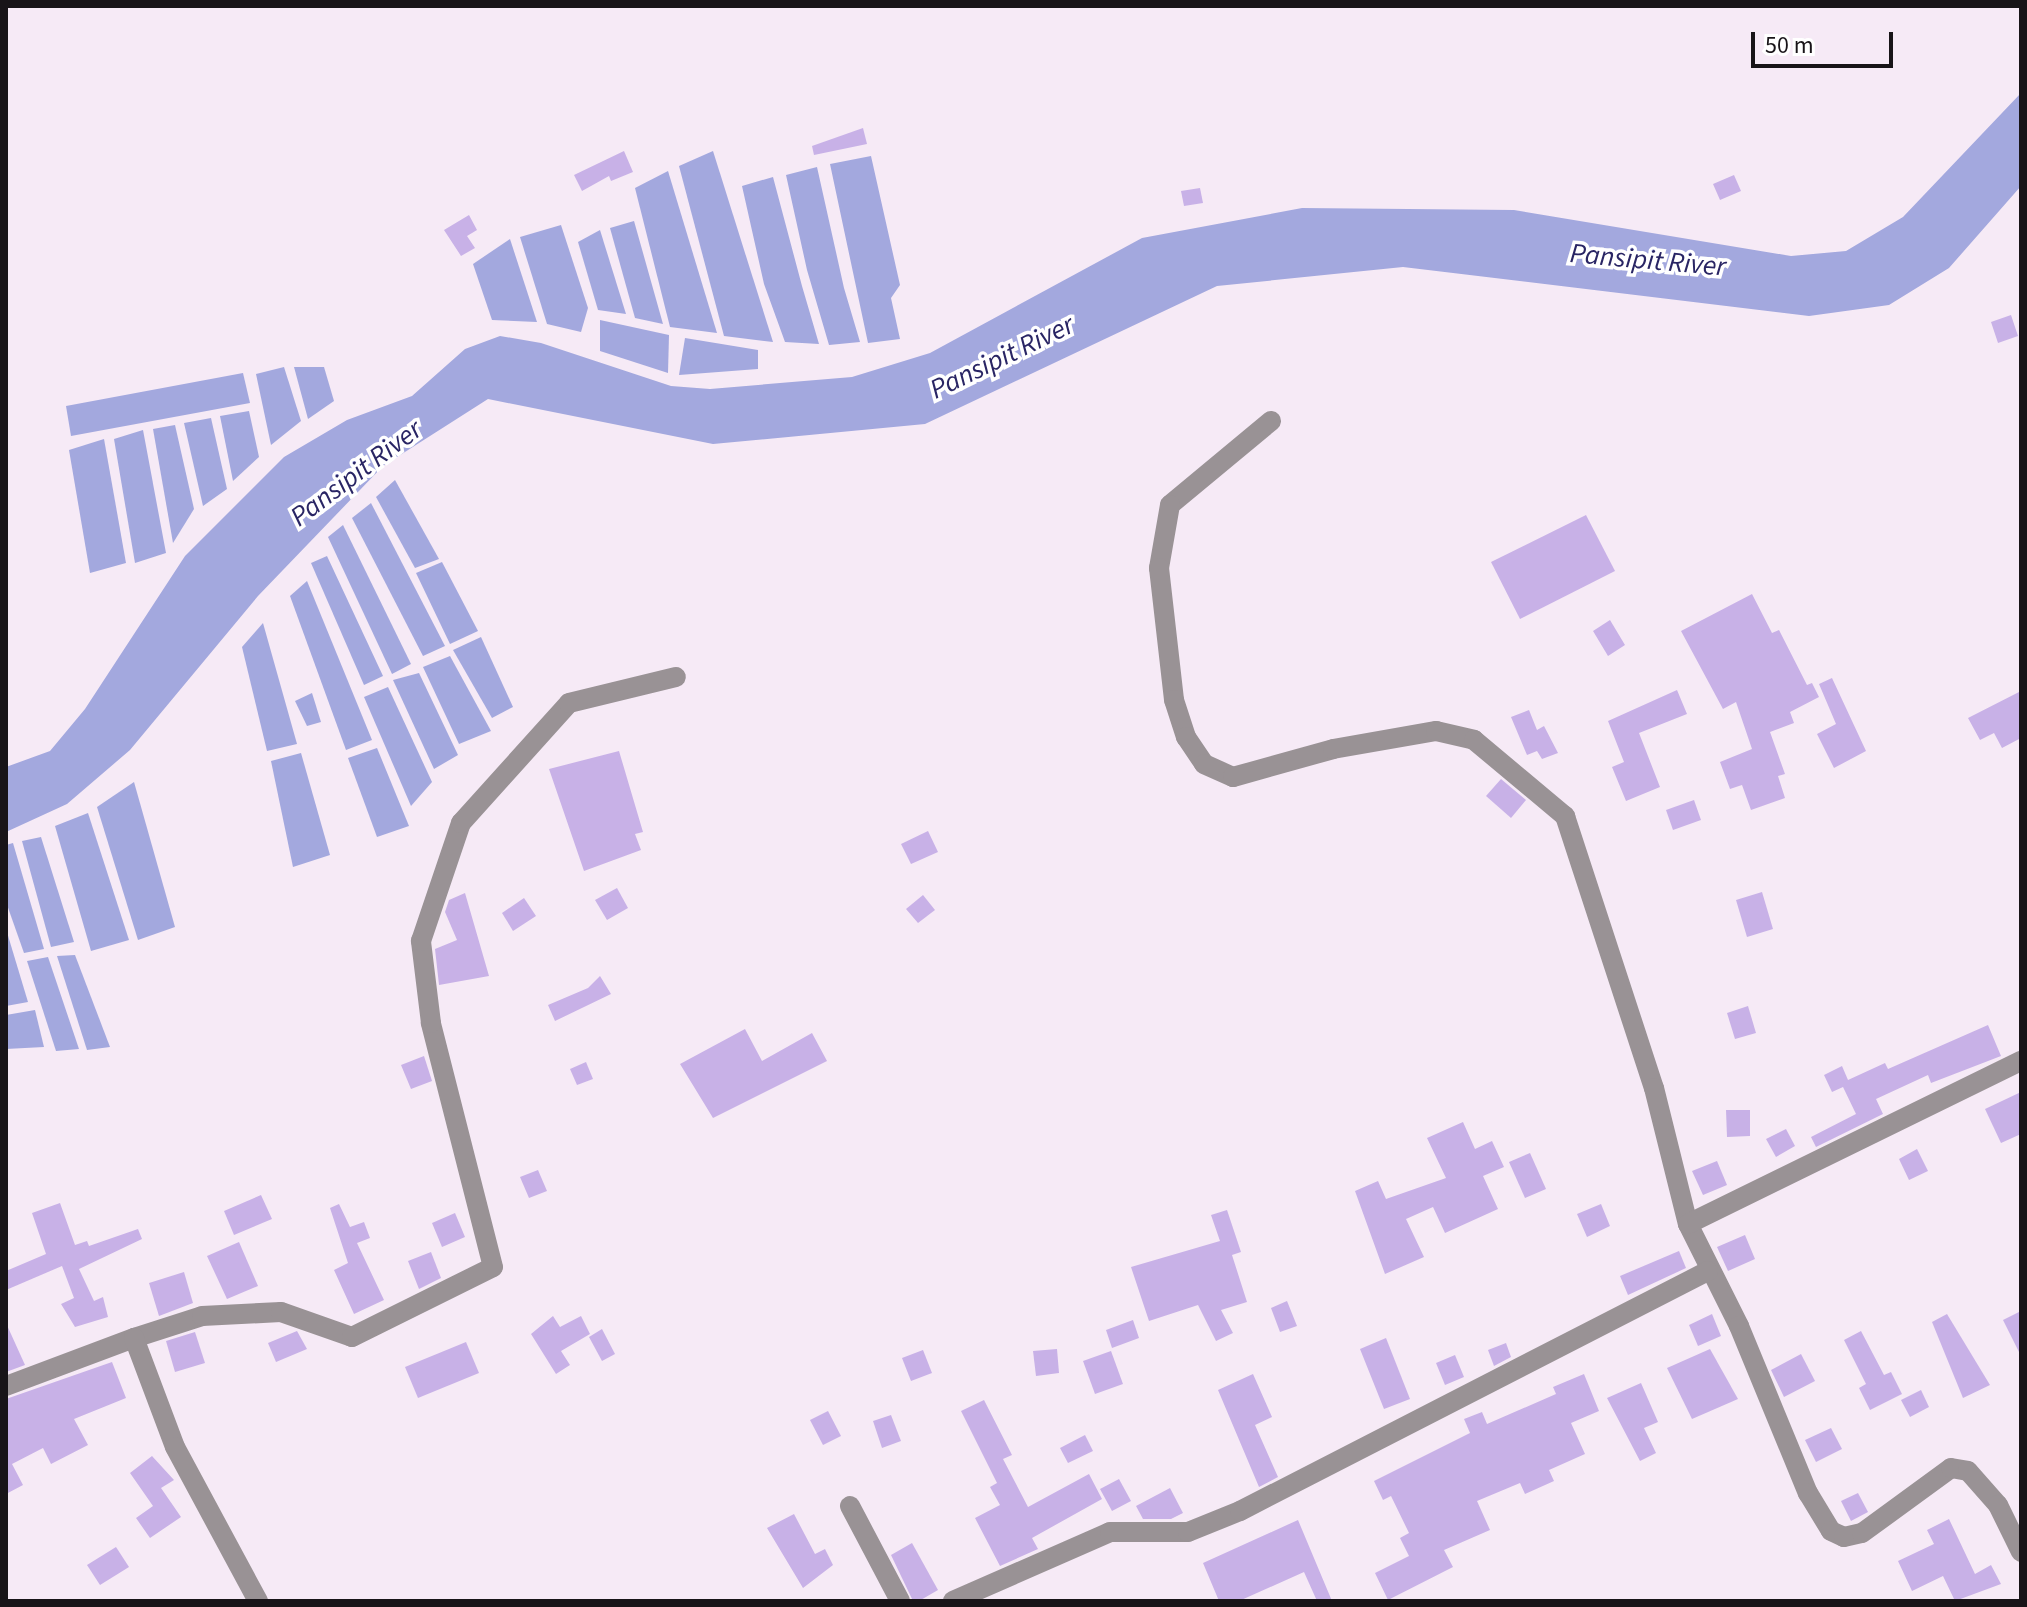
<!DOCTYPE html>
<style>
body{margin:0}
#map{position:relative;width:2027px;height:1607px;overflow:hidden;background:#f6eaf6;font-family:"Source Sans 3",sans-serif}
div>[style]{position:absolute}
.water>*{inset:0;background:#a3a8de}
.building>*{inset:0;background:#c8b1e7}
.minor>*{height:20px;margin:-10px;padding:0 10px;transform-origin:10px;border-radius:10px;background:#999295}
span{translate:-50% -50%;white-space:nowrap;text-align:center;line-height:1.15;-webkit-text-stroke:7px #fff;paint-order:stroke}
.water-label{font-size:28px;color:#292564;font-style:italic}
.frame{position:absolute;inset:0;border:8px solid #181418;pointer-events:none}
.scale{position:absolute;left:1751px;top:32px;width:142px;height:36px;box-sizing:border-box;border:4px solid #181418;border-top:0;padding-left:10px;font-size:24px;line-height:28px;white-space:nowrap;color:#181418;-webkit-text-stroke:6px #fff;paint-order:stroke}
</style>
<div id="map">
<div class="water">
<i style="clip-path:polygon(2021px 93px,2021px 186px,1949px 268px,1889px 305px,1809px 316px,1403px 267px,1217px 286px,925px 424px,713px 444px,488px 399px,383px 466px,258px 596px,130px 750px,67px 804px,6px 832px,6px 767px,50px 751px,85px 709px,185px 556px,284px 457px,347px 420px,412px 396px,465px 349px,500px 336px,541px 343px,671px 386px,710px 389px,852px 377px,930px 353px,1142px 238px,1302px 208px,1514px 210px,1791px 256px,1846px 251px,1903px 217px)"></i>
<i style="clip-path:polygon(713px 151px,773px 342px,724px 336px,679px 166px)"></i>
<i style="clip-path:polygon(871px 156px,900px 285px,891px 298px,900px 339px,868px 343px,830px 164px)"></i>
<i style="clip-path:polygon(817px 167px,844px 288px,860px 342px,829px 345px,807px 270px,786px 175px)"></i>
<i style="clip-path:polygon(668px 171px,717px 333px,670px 327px,635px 188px)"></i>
<i style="clip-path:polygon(773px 177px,802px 286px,819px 344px,785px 342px,764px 284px,742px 186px)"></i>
<i style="clip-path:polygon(634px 221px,663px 324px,635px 318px,610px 228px)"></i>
<i style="clip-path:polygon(561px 225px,588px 308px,581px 332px,547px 324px,520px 237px)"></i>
<i style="clip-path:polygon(600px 230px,626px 314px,598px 310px,578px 242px)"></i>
<i style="clip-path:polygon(510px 239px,537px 322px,492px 320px,473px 264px)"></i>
<i style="clip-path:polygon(600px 320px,669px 335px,668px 373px,600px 351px)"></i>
<i style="clip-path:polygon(685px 338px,758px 350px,758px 369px,679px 375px)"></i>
<i style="clip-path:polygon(284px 367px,301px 421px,271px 445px,256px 374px)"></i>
<i style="clip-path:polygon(294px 367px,324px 367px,334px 401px,308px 419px)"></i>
<i style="clip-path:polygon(243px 373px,250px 403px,71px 436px,66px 406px)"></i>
<i style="clip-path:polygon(249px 411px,259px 457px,233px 481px,220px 416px)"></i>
<i style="clip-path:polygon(211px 418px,227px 489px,203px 506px,184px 423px)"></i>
<i style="clip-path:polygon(175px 425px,194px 509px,173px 543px,153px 429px)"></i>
<i style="clip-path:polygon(143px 430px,166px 553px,135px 563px,114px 439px)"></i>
<i style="clip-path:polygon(104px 439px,126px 563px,90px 573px,69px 450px)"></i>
<i style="clip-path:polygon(395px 480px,439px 559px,415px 568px,376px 497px)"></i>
<i style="clip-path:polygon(371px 503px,445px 646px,423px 656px,352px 518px)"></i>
<i style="clip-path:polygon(343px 525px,411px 664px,392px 674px,328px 537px)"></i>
<i style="clip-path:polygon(327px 556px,383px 676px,364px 685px,311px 563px)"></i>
<i style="clip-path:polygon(442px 562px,478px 631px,450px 644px,416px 573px)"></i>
<i style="clip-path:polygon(307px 581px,372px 740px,346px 750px,290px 596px)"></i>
<i style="clip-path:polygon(263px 623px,297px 744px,267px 751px,242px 647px)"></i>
<i style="clip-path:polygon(481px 637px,513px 707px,492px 718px,453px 650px)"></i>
<i style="clip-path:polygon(450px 656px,491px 731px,459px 744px,423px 667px)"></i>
<i style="clip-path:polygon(419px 673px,458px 755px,434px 769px,393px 680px)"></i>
<i style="clip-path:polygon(388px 687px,432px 782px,411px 806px,364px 697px)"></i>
<i style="clip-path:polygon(312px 693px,321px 722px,307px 726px,295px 701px)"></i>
<i style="clip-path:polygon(377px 748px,409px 826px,377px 837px,348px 758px)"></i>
<i style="clip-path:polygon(301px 753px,330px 855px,293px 867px,271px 761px)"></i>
<i style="clip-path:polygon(134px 782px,175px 927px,138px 940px,97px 807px)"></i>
<i style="clip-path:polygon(88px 813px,129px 940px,91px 951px,55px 826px)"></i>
<i style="clip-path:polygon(41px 837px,74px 942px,51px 947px,22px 841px)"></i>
<i style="clip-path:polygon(13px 843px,44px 949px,24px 953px,6px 902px,6px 845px)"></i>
<i style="clip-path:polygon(6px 929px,28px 1002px,6px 1006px)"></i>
<i style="clip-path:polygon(75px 955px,110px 1047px,87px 1050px,57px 956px)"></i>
<i style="clip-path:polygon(48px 957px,79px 1049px,56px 1051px,27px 961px)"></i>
<i style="clip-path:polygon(35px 1010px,44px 1047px,6px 1049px,6px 1015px)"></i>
</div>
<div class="building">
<i style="clip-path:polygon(863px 128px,867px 144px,814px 155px,812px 146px)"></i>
<i style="clip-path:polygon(624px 151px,633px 172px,611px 181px,609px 176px,582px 191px,574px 175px)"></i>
<i style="clip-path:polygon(1734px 175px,1741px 191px,1720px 200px,1713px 184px)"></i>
<i style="clip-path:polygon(1200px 188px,1203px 203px,1184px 206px,1181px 191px)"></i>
<i style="clip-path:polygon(469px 215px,477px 230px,467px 236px,475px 248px,461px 256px,444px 230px)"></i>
<i style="clip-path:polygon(2011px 315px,2018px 336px,1998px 343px,1991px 322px)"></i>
<i style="clip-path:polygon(1586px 515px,1615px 571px,1520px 619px,1491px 562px)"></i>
<i style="clip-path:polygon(1752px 594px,1772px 633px,1779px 630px,1807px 685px,1812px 683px,1819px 697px,1790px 712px,1794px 723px,1770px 732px,1785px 774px,1778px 776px,1785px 798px,1751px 810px,1742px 785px,1730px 789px,1720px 762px,1752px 749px,1736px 702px,1723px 709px,1681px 631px)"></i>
<i style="clip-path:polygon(1610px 620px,1625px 645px,1608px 656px,1593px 631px)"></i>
<i style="clip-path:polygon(1832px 678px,1866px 751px,1834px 768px,1817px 734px,1836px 724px,1819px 684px)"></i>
<i style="clip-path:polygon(1677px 690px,1687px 714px,1639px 733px,1660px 787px,1626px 801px,1612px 767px,1624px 762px,1608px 721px)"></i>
<i style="clip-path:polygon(2021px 691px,2021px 738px,2002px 748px,1994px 733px,1980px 740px,1968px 718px)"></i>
<i style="clip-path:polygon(1529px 710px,1537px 730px,1544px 726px,1558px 753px,1542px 759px,1537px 751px,1527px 755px,1511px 717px)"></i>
<i style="clip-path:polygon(619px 751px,643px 832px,635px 834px,641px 850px,584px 871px,549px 769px)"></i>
<i style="clip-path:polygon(1501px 779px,1526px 800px,1511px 818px,1486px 796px)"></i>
<i style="clip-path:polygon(1694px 800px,1701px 820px,1673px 830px,1666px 810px)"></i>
<i style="clip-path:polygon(928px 831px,938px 852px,911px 864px,901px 844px)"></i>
<i style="clip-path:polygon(617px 888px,628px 908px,607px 920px,595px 900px)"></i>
<i style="clip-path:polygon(1762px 892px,1773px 929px,1747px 937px,1736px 900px)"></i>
<i style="clip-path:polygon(465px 893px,489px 976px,439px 985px,435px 949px,457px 940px,445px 912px,449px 900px)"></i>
<i style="clip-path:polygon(923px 895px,935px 910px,918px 923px,906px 909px)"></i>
<i style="clip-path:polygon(524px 898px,536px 916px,513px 931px,502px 913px)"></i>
<i style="clip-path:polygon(600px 976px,611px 994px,555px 1021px,548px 1005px,588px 988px)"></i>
<i style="clip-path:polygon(1748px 1006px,1756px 1033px,1735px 1039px,1727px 1013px)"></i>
<i style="clip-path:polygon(1988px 1025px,2001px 1056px,1931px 1083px,1928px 1075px,1876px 1099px,1883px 1114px,1816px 1147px,1811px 1137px,1856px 1114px,1843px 1087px,1832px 1092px,1824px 1075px,1842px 1066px,1848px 1080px,1885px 1063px,1888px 1069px)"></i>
<i style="clip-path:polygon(745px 1029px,762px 1061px,812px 1033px,827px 1061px,713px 1118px,680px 1064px)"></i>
<i style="clip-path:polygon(424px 1056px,432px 1081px,411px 1089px,401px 1065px)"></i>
<i style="clip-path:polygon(586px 1062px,593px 1079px,577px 1085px,570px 1069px)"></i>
<i style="clip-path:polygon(2021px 1092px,2021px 1134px,2001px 1143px,1985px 1109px)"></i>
<i style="clip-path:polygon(1726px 1110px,1750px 1110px,1750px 1136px,1727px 1137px)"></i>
<i style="clip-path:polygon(1463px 1122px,1475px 1149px,1492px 1141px,1504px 1167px,1483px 1176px,1498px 1209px,1445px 1233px,1433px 1207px,1406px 1219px,1424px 1257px,1385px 1274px,1355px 1191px,1378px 1181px,1386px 1199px,1446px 1178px,1427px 1138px)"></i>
<i style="clip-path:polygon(1786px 1129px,1795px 1146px,1776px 1157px,1766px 1139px)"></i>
<i style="clip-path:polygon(1917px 1149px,1928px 1171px,1909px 1180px,1899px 1159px)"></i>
<i style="clip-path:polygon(1530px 1153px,1546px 1189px,1525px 1198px,1509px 1162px)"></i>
<i style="clip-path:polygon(1717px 1161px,1727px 1185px,1703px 1195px,1692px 1171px)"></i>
<i style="clip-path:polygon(538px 1170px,547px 1191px,529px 1198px,520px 1177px)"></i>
<i style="clip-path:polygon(261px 1195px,272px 1219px,234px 1235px,224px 1211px)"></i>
<i style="clip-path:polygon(60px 1203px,75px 1245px,87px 1241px,89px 1246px,138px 1229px,142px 1239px,79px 1269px,94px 1301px,103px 1297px,108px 1317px,75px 1327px,61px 1304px,74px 1298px,62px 1266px,6px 1290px,6px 1271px,46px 1254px,32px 1213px)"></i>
<i style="clip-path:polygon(339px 1204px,350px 1227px,364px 1222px,370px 1238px,357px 1243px,384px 1300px,354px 1314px,334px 1270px,348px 1263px,330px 1208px)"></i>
<i style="clip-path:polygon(1601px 1204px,1610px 1226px,1587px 1237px,1577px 1214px)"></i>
<i style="clip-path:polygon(1227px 1210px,1241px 1252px,1232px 1255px,1247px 1302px,1221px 1310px,1233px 1333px,1216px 1341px,1198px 1305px,1149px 1321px,1131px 1267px,1220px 1241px,1211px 1215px)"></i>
<i style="clip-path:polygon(455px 1213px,465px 1237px,442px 1247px,432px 1223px)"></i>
<i style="clip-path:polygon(1745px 1235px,1755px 1259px,1728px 1271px,1717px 1247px)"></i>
<i style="clip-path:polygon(239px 1242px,258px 1286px,227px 1299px,207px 1256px)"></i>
<i style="clip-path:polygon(1679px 1251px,1686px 1268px,1628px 1295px,1620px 1276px)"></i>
<i style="clip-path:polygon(431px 1252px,441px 1278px,419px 1289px,408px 1261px)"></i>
<i style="clip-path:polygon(184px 1272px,193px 1303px,159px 1316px,149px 1283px)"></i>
<i style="clip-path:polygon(1287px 1301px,1297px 1326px,1280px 1332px,1271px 1308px)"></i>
<i style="clip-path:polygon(2021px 1311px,2021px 1356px,2003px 1320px)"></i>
<i style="clip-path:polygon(1712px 1314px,1721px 1336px,1698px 1346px,1689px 1325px)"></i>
<i style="clip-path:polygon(1947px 1314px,1990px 1385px,1963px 1398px,1932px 1322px)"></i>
<i style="clip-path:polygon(553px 1316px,560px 1327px,581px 1316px,590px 1334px,561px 1351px,570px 1365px,556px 1374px,531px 1334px)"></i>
<i style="clip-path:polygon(1133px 1320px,1139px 1338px,1112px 1348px,1106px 1330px)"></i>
<i style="clip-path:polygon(6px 1323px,25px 1365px,6px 1372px)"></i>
<i style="clip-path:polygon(602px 1329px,615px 1354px,602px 1361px,589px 1337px)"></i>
<i style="clip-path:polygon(297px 1331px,307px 1349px,276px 1362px,268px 1343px)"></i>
<i style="clip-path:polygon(1861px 1331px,1884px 1375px,1891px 1372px,1902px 1394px,1870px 1410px,1859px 1388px,1866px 1384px,1844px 1340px)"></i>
<i style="clip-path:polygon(195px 1332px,205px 1363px,175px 1372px,166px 1341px)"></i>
<i style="clip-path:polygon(1386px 1338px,1410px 1399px,1384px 1409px,1360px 1349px)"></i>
<i style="clip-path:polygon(466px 1342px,479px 1373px,418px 1398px,405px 1367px)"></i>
<i style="clip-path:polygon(1506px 1343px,1511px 1357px,1494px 1366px,1488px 1350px)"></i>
<i style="clip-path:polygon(1057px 1349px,1059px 1373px,1036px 1376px,1033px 1351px)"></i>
<i style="clip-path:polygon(1710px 1349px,1738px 1399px,1692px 1419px,1667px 1368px)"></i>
<i style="clip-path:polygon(923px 1350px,932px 1373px,911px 1381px,902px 1358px)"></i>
<i style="clip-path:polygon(1111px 1351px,1123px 1384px,1095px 1394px,1083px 1361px)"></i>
<i style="clip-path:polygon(1801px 1354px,1815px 1381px,1784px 1397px,1771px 1370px)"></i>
<i style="clip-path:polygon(1455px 1355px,1464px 1377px,1445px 1385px,1436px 1363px)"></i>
<i style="clip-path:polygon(112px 1362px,126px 1398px,74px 1419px,88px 1445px,51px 1464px,43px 1448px,12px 1464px,23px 1485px,6px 1494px,6px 1399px)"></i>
<i style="clip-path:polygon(1253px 1374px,1272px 1417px,1255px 1425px,1278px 1477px,1259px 1487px,1218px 1390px)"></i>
<i style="clip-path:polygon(1584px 1374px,1599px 1411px,1571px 1423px,1585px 1454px,1549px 1470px,1554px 1481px,1525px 1494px,1520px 1483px,1477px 1501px,1490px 1530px,1444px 1550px,1453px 1567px,1388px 1600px,1375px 1573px,1409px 1556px,1400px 1538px,1409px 1533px,1391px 1496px,1383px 1500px,1374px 1481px,1470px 1433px,1464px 1419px,1482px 1412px,1487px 1424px,1556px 1394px,1553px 1387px)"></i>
<i style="clip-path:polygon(1641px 1383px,1658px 1422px,1644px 1428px,1656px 1453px,1640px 1461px,1607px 1398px)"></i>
<i style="clip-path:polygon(1921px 1390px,1929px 1407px,1910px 1417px,1901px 1400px)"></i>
<i style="clip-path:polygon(984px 1400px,1012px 1455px,1003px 1459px,1028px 1507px,1089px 1474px,1102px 1499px,1032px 1538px,1038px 1549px,1000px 1566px,975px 1518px,1000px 1505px,990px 1487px,997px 1483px,961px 1411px)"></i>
<i style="clip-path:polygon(828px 1411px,841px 1436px,823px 1445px,810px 1420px)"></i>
<i style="clip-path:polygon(891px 1415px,901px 1441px,882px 1448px,873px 1421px)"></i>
<i style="clip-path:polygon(1831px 1428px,1842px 1449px,1816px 1462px,1805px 1440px)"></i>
<i style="clip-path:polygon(1085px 1435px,1093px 1451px,1068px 1463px,1060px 1448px)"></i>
<i style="clip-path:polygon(152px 1456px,174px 1480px,161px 1488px,181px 1517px,150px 1538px,136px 1518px,153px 1506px,130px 1473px)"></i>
<i style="clip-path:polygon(1119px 1479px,1131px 1501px,1112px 1511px,1100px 1489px)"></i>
<i style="clip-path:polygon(1170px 1488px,1183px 1513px,1171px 1519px,1143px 1519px,1136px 1506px)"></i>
<i style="clip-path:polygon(1858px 1493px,1868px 1512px,1851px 1521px,1841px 1501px)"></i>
<i style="clip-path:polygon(794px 1514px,815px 1554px,825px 1549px,833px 1565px,803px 1588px,767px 1528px)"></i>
<i style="clip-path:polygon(1949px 1519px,1975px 1574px,1991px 1565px,2001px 1584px,1955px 1601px,1943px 1576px,1912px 1591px,1898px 1561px,1934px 1544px,1927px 1530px)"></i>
<i style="clip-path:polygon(1298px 1520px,1332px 1601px,1317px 1601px,1304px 1572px,1239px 1601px,1219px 1601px,1203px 1563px)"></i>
<i style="clip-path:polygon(912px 1543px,938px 1590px,919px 1601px,913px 1601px,891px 1555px)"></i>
<i style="clip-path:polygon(116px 1547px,129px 1567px,100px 1585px,87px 1565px)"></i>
</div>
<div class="minor">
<i style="left:1271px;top:421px;width:131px;rotate:140.3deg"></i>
<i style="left:1170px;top:505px;width:64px;rotate:99.9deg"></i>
<i style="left:1159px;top:568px;width:133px;rotate:83.5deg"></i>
<i style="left:1174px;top:700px;width:39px;rotate:72deg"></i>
<i style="left:1186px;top:737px;width:32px;rotate:56deg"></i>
<i style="left:1204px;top:764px;width:32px;rotate:24deg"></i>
<i style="left:1233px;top:777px;width:104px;rotate:-15.6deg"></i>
<i style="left:1333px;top:749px;width:105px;rotate:-9.9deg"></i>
<i style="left:1436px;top:731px;width:39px;rotate:13deg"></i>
<i style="left:1474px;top:740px;width:119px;rotate:39.9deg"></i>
<i style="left:1565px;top:816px;width:286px;rotate:71.9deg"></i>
<i style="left:1654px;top:1088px;width:140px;rotate:76deg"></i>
<i style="left:1688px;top:1224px;width:114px;rotate:63.4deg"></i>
<i style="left:1739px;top:1326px;width:181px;rotate:67.6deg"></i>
<i style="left:1808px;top:1493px;width:44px;rotate:58.8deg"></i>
<i style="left:1831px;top:1531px;width:14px;rotate:25deg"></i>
<i style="left:1844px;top:1537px;width:18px;rotate:-13deg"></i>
<i style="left:1862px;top:1533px;width:110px;rotate:-36.1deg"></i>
<i style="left:1951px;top:1468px;width:17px;rotate:10deg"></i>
<i style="left:1968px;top:1471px;width:45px;rotate:48.6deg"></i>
<i style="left:1998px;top:1505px;width:52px;rotate:63.9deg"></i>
<i style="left:1688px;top:1224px;width:371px;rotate:-26.1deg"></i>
<i style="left:134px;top:1338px;width:71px;rotate:-17.9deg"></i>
<i style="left:202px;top:1316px;width:79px;rotate:-2.9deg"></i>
<i style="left:281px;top:1312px;width:75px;rotate:19.4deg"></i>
<i style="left:352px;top:1337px;width:157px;rotate:-26.4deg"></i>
<i style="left:493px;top:1267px;width:252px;rotate:-104.3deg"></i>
<i style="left:431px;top:1023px;width:83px;rotate:-97deg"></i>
<i style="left:421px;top:941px;width:125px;rotate:-71.3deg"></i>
<i style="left:461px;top:823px;width:161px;rotate:-48deg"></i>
<i style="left:569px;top:703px;width:110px;rotate:-13.7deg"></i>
<i style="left:6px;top:1386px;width:137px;rotate:-20.6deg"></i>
<i style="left:134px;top:1338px;width:116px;rotate:69.4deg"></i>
<i style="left:175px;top:1447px;width:175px;rotate:61.7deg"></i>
<i style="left:850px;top:1506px;width:107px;rotate:62.2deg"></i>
<i style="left:953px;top:1601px;width:171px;rotate:-23.7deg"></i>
<i style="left:1110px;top:1532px;width:78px"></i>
<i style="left:1188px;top:1532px;width:56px;rotate:-22deg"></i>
<i style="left:1240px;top:1511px;width:526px;rotate:-27.15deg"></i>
</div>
<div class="water-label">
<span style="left:1648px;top:260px;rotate:5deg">Pansipit River</span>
<span style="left:1002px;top:357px;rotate:-26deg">Pansipit River</span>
<span style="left:356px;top:473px;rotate:-37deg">Pansipit River</span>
</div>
<div class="frame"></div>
<div class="scale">50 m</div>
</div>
